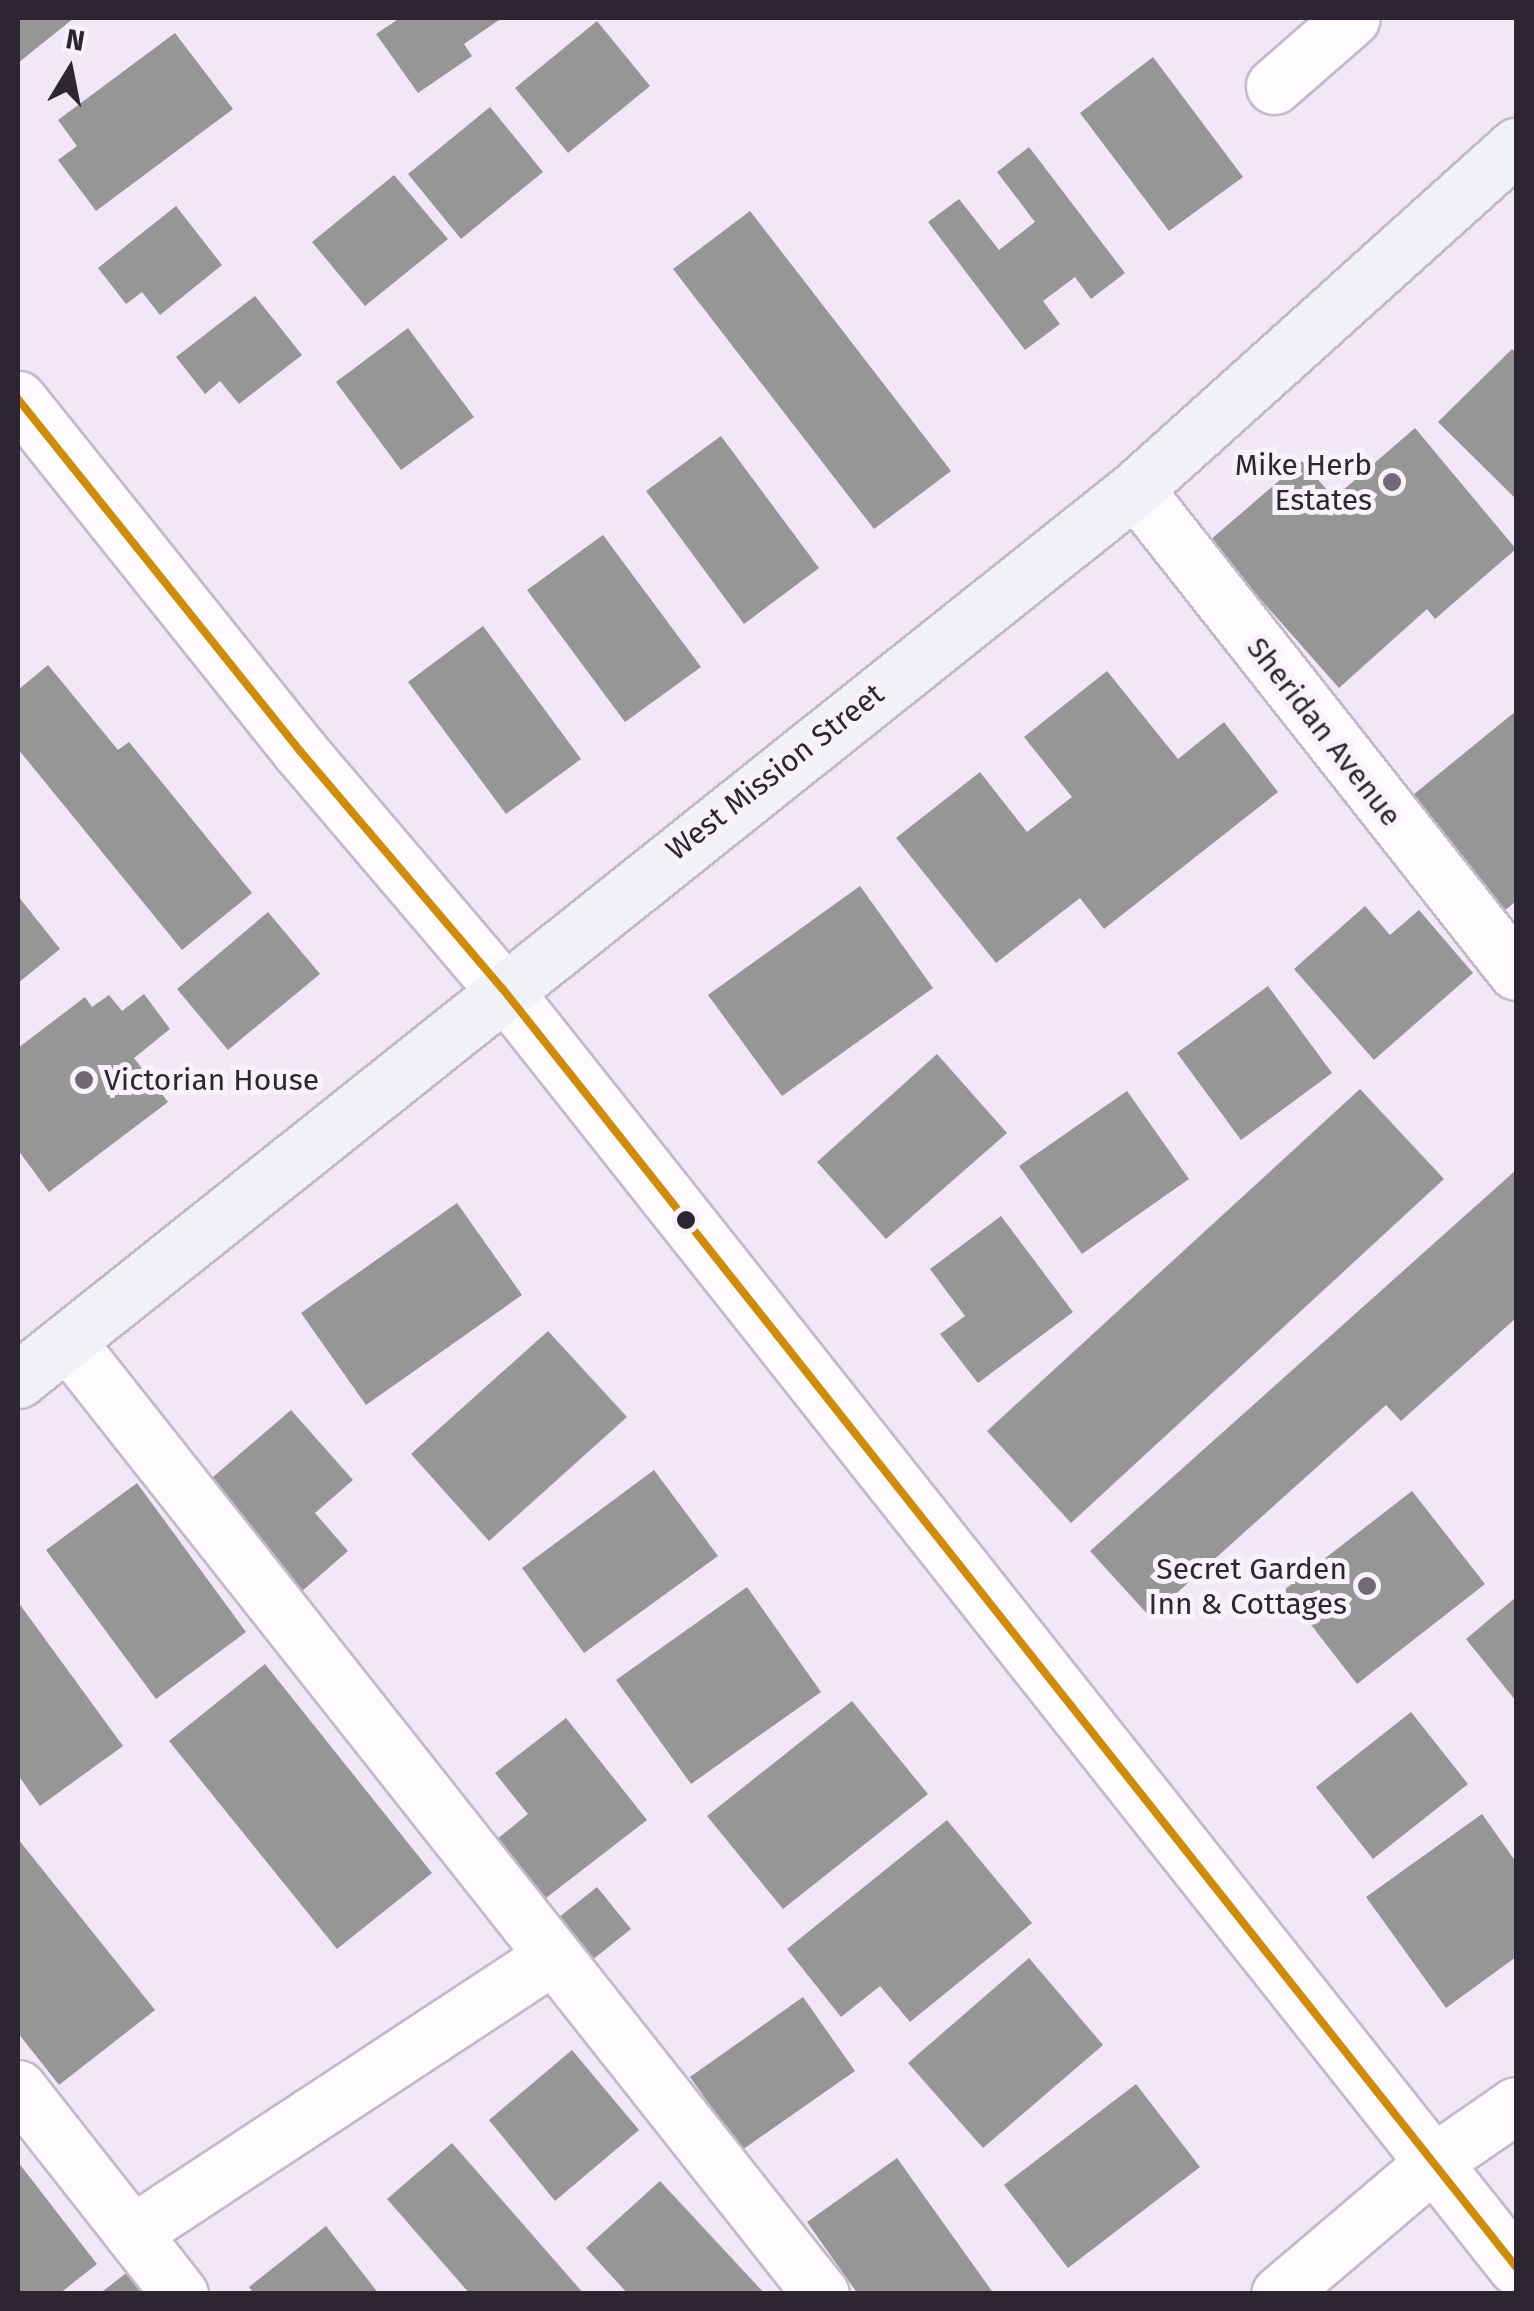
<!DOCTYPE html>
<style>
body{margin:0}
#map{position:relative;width:1534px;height:2311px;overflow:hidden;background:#f1e7f7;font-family:"Fira Sans",sans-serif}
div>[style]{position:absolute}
.building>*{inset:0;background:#979697}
.roads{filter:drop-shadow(2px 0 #c3bac8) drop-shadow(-2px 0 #c3bac8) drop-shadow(0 2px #c3bac8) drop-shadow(0 -2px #c3bac8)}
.minor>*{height:55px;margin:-27.5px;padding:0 27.5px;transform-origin:27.5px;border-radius:27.5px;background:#fdfbfe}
.major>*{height:55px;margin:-27.5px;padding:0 27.5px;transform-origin:27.5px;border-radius:27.5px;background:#f1f2f7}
.bus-1>*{height:8px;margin:-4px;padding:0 4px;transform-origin:4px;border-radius:4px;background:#cf8c0a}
.dots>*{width:28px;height:28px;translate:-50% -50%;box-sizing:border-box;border:5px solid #f8f3fb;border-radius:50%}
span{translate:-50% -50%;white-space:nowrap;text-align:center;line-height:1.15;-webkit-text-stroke:10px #f8f3fb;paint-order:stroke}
.poi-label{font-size:30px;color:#2d2532}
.right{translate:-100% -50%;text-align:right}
.left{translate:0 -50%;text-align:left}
.street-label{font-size:30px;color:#2d2532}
.frame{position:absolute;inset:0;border:20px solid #2d2532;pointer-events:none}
.north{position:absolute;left:20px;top:20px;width:100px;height:100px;-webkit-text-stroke:8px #f8f3fb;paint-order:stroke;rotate:10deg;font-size:28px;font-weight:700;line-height:40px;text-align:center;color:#2d2532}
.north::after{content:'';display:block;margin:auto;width:35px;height:45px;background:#2d2532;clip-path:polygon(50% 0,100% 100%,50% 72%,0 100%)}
</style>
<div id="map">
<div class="building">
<i style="clip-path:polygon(18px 18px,74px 18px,18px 63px)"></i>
<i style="clip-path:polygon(400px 18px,502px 18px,464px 44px,472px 56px,418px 93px,376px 34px)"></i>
<i style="clip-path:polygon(597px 21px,650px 86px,568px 153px,515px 88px)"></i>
<i style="clip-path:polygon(175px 33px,233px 109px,96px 211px,58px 160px,77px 146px,58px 120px)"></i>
<i style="clip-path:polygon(1153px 57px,1243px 177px,1169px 231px,1080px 113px)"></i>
<i style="clip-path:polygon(490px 107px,543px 172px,461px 239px,408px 174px)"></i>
<i style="clip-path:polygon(1029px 147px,1125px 273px,1091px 299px,1075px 277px,1043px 301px,1060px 324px,1025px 350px,928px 222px,959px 199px,999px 250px,1035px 222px,997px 172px)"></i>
<i style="clip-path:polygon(394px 175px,448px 239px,365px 306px,312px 242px)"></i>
<i style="clip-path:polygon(176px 206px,222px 265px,160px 315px,142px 292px,126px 304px,98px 268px)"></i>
<i style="clip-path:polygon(750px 211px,951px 471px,874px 529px,673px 269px)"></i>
<i style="clip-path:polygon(255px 296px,302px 355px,239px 404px,220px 381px,205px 394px,176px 357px)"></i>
<i style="clip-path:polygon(408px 328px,474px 417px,401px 470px,336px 382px)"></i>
<i style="clip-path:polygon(1512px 349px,1516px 353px,1516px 499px,1438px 422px)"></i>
<i style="clip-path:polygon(1415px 428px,1516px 549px,1435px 619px,1427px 609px,1339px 688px,1209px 541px,1302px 461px,1334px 498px)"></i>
<i style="clip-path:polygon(721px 436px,819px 568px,744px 624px,646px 491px)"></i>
<i style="clip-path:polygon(603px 535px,701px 667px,625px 722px,527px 590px)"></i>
<i style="clip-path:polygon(483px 626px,581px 759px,506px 814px,408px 682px)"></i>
<i style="clip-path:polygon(48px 665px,118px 750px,129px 742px,252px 893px,182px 950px,18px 749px,18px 690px)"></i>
<i style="clip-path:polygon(1107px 671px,1178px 759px,1224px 722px,1278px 792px,1104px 929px,1080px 898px,996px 963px,896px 838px,980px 772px,1027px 832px,1072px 797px,1024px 737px)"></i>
<i style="clip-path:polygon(1516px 711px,1516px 901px,1502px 913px,1408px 799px)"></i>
<i style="clip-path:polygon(860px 886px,933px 988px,782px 1096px,708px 995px)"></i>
<i style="clip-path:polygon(18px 896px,60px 949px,18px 983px)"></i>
<i style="clip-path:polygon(1365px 906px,1390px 935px,1419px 910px,1473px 973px,1374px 1060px,1294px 969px)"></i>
<i style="clip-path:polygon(268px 912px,320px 974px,228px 1050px,177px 989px)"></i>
<i style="clip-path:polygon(1268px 986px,1332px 1073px,1241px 1140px,1177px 1053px)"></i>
<i style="clip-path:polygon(144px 994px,170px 1029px,134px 1058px,168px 1102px,49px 1192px,18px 1150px,18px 1048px,85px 997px,92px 1007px,109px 995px,122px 1011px)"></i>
<i style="clip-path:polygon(937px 1054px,1007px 1133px,886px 1239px,817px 1162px)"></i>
<i style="clip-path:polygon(1360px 1089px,1444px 1179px,1071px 1523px,987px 1431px)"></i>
<i style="clip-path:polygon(1127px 1091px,1189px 1179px,1082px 1254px,1019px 1166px)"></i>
<i style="clip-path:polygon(1516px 1170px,1516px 1318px,1401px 1421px,1386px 1405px,1150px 1617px,1090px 1551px)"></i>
<i style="clip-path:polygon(457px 1203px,522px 1295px,366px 1405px,301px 1313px)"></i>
<i style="clip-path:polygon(1001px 1216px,1073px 1312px,978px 1383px,940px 1334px,965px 1316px,930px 1269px)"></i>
<i style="clip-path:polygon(548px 1331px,627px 1417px,489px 1541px,411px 1454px)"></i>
<i style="clip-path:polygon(291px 1410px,353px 1480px,315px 1513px,348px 1551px,301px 1592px,206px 1483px)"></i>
<i style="clip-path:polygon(654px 1470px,718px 1556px,584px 1653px,522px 1568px)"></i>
<i style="clip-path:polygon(137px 1483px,246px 1632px,156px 1699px,46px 1550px)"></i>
<i style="clip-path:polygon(1412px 1491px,1485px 1584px,1357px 1684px,1284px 1590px)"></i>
<i style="clip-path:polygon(747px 1587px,821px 1692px,691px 1784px,616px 1680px)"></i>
<i style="clip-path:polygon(1516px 1597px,1516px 1701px,1466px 1639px)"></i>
<i style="clip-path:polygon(18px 1602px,123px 1746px,40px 1806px,18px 1775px)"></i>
<i style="clip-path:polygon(265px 1664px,432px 1873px,337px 1949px,169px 1741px)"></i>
<i style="clip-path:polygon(852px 1701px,928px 1794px,783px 1909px,707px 1816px)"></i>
<i style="clip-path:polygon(1411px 1712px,1468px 1784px,1373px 1859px,1316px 1787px)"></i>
<i style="clip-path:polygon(566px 1718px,647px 1820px,533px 1908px,486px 1848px,528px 1814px,495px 1773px)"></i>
<i style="clip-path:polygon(1482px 1814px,1516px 1862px,1516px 1957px,1446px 2008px,1366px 1897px)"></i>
<i style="clip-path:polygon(947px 1820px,1032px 1923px,910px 2022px,880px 1986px,841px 2017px,787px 1949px)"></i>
<i style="clip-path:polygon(18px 1839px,155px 2010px,59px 2085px,18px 2033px)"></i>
<i style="clip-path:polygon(597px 1887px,631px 1929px,587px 1964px,553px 1922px)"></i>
<i style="clip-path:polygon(1029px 1958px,1103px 2045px,983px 2148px,908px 2063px)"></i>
<i style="clip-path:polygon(803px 1997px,855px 2071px,742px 2150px,690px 2077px)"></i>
<i style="clip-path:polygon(572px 2050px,639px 2130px,555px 2201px,489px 2120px)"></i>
<i style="clip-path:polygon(1136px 2084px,1200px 2167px,1068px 2268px,1004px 2185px)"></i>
<i style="clip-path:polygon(452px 2143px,584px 2294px,470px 2294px,387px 2199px)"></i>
<i style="clip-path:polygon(897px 2158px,994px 2294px,858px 2294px,807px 2222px)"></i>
<i style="clip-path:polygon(18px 2162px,97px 2264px,59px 2294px,18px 2294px)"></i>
<i style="clip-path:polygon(660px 2181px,765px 2294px,628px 2294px,586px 2248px)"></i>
<i style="clip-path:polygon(326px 2226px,379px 2294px,254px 2294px,249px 2287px)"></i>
<i style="clip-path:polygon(129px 2271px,147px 2294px,99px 2294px)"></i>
</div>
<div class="roads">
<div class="minor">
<i style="left:1274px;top:86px;width:103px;rotate:-41.1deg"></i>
<i style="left:18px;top:399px;width:451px;rotate:51.3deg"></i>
<i style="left:300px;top:751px;width:311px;rotate:49.6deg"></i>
<i style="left:502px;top:988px;width:1632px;rotate:51.59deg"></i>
<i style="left:1135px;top:489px;width:615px;rotate:51.73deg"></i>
<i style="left:67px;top:1341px;width:1215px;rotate:51.65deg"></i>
<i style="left:18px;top:2088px;width:262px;rotate:51.8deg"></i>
<i style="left:132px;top:2233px;width:504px;rotate:-33.34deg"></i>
<i style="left:1279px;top:2294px;width:205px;rotate:-40.4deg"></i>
<i style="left:1435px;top:2161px;width:98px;rotate:-34.7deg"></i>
</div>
<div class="major">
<i style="left:18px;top:1380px;width:1429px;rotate:-38.58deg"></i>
<i style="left:1135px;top:489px;width:513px;rotate:-42deg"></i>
</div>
</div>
<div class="bus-1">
<i style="left:18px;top:399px;width:451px;rotate:51.3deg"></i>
<i style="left:300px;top:751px;width:311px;rotate:49.6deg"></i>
<i style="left:502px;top:988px;width:1632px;rotate:51.59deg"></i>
</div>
<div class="dots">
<i style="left:1392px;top:482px;background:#726977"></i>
<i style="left:84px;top:1080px;background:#726977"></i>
<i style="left:686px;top:1220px;background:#2d2532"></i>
<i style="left:1367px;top:1586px;background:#726977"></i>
</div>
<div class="poi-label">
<span class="right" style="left:1372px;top:482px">Mike Herb<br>Estates</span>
<span class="left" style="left:104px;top:1080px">Victorian House</span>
<span class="right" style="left:1347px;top:1586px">Secret Garden<br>Inn &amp; Cottages</span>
</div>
<div class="street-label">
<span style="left:1324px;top:732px;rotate:52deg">Sheridan Avenue</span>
<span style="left:775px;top:772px;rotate:-38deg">West Mission Street</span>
</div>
<div class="frame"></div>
<div class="north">N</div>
</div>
